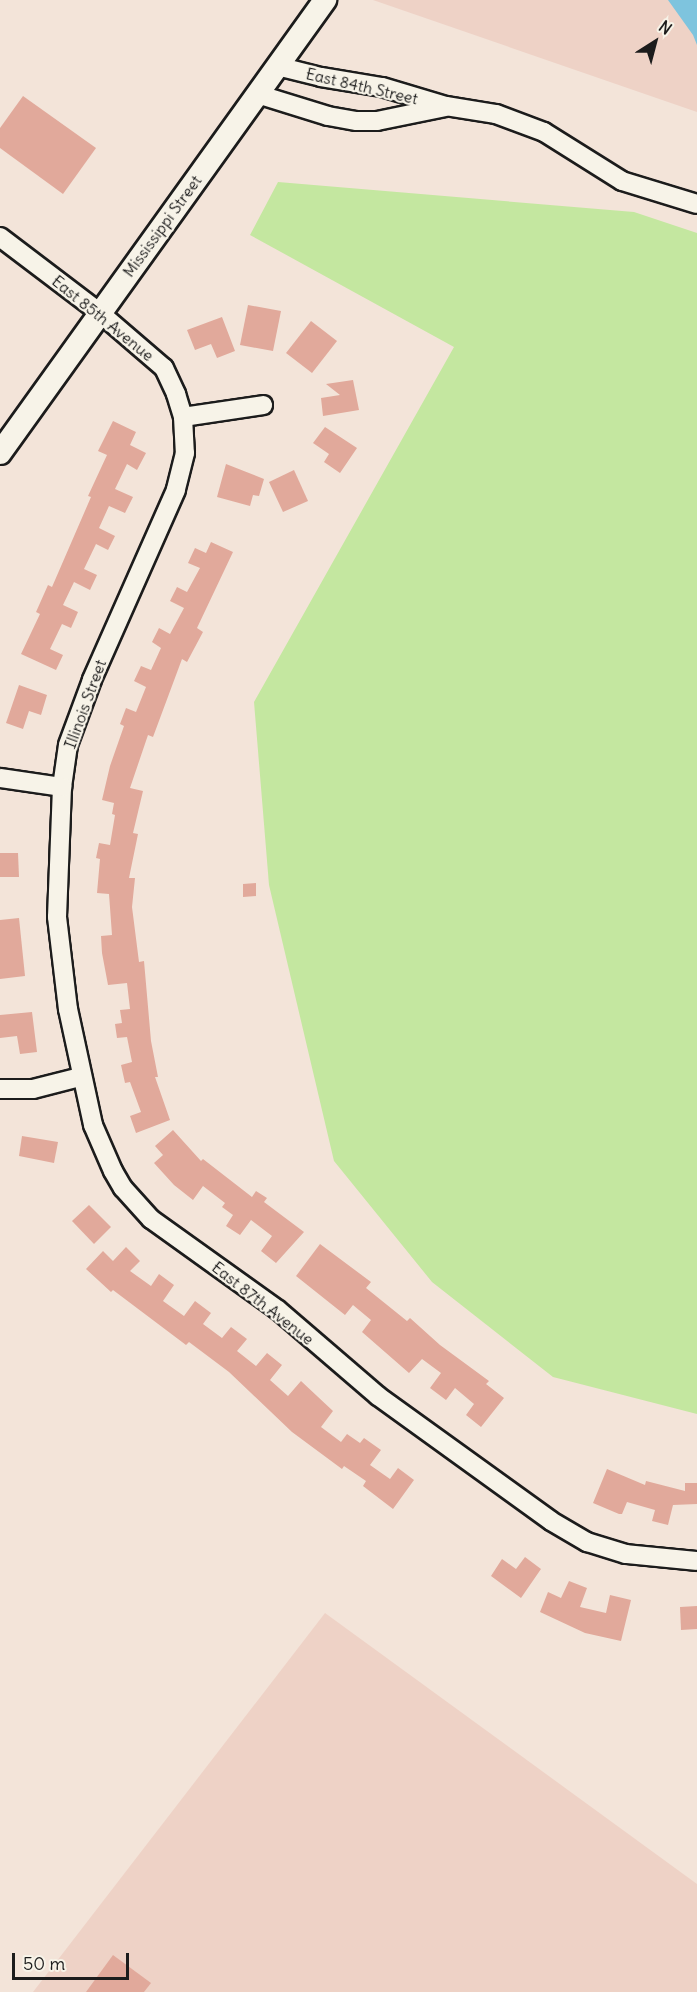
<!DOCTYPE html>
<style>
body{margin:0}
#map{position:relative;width:697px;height:1992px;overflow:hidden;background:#f3e4d9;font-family:Delius,sans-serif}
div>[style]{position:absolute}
.built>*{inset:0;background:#eed2c6}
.green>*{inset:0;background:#c4e7a0}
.water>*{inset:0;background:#7ec4de}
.building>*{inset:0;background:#e1a99b}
.roads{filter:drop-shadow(2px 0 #1c1c1c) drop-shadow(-2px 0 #1c1c1c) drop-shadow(0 2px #1c1c1c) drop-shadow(0 -2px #1c1c1c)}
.minor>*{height:18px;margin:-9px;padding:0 9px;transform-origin:9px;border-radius:9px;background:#f7f3e8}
.tertiary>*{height:22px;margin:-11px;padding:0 11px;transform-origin:11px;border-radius:11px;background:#f7f3e8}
span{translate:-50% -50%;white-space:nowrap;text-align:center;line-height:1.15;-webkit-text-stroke:4.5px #f7f3e8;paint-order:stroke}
.street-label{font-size:16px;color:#1c1c1c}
.north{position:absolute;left:625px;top:12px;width:60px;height:60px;-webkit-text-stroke:4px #f7f3e8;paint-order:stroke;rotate:36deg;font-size:16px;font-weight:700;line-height:24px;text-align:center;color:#1c1c1c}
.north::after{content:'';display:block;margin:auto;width:21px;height:27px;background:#1c1c1c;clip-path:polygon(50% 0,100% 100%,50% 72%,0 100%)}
.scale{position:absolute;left:12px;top:1953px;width:117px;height:27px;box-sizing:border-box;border:3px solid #1c1c1c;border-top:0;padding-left:8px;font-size:18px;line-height:21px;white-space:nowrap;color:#1c1c1c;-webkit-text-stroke:4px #f7f3e8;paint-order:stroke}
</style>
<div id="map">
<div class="built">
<i style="clip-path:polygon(373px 0,697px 0,697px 112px)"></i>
<i style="clip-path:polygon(325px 1613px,697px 1884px,697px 1992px,33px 1992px)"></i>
</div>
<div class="green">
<i style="clip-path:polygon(278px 182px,634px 212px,697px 233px,697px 1414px,553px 1377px,432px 1282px,334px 1161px,269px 885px,254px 702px,454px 347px,250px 235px)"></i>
</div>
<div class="water">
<i style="clip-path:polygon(668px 0,697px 0,697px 45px,693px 35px)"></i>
</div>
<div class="building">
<i style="clip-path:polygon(23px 96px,96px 148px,63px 194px,0 148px,0 128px)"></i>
<i style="clip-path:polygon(248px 305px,281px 311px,273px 351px,240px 345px)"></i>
<i style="clip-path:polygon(222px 317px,235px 351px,217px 358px,211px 344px,195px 350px,187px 330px)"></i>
<i style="clip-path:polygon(311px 321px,337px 341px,312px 373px,286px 353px)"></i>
<i style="clip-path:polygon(353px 380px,359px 410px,323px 416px,321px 398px,340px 395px,326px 384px)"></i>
<i style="clip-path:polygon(113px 421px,136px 432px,130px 445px,146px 453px,137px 470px,127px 464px,115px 489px,133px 497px,125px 513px,109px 506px,99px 528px,115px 536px,108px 550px,96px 544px,84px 569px,97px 575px,90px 590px,74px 582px,63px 605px,78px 612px,71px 628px,62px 624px,50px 649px,63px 655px,56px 670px,21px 654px,40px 614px,36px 612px,48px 585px,52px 587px,91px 497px,88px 496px,107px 455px,98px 451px)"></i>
<i style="clip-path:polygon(325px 427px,357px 448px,340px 473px,324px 462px,329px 454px,313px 443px)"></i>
<i style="clip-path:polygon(226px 464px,264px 479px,259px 496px,253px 495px,250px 506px,217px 497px)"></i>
<i style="clip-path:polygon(294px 470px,308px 501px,283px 512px,269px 482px)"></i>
<i style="clip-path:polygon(211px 542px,233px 552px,197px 628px,203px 632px,187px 662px,182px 659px,153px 737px,148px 735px,130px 788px,143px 791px,133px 833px,138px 834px,129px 878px,135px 878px,132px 907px,139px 962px,144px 961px,151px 1041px,158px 1077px,155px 1077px,170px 1120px,136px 1133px,130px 1116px,141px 1112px,130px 1082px,125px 1083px,121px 1065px,132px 1062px,127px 1037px,117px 1038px,115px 1024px,122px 1023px,120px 1010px,130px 1009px,127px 983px,108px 985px,102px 953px,101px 936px,112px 935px,109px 894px,97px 893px,100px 859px,96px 858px,99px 843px,110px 845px,115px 815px,112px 814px,114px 803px,102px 800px,110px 766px,124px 726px,120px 724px,126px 708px,136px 712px,146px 687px,134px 681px,141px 666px,151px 670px,161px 648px,152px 642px,159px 628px,170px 634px,184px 608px,170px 601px,177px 587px,187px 592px,200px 568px,188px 563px,195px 548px,206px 553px)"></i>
<i style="clip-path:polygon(19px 685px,47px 695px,41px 715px,29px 711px,23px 729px,6px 723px)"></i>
<i style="clip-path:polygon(0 853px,18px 853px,19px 877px,0 877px)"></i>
<i style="clip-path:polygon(256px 883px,256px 896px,243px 897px,243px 884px)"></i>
<i style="clip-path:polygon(19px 918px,25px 976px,0 979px,0 920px)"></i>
<i style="clip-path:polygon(32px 1012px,37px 1052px,20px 1054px,17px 1036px,0 1038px,0 1015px)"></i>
<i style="clip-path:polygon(173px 1130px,201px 1161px,203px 1159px,252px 1197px,256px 1191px,267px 1198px,264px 1202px,304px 1232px,276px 1263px,261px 1251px,272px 1236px,251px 1220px,240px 1235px,226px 1226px,233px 1215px,222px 1207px,225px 1203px,203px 1186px,193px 1200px,174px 1185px,154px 1163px,163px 1155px,155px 1146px)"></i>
<i style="clip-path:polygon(22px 1136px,58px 1142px,54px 1163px,19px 1156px)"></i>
<i style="clip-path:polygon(89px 1205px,111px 1227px,94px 1244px,72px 1221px)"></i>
<i style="clip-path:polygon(320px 1244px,371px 1282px,366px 1288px,407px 1321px,410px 1318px,440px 1345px,489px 1381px,486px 1384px,504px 1398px,481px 1427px,466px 1415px,474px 1404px,455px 1388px,446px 1400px,430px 1388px,441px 1373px,422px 1359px,409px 1373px,362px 1332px,371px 1320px,353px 1305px,345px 1315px,296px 1276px)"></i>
<i style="clip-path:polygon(126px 1247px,140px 1261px,130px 1271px,151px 1286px,159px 1274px,174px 1285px,163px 1301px,184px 1316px,195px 1301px,211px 1313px,203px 1324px,222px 1338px,231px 1327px,247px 1339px,237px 1351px,256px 1366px,267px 1353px,282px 1365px,270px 1380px,288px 1396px,301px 1381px,333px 1411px,321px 1427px,341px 1442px,347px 1434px,360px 1443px,364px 1438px,381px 1450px,370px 1465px,390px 1479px,398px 1468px,414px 1480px,393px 1509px,363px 1486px,366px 1481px,344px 1466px,342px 1469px,292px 1432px,229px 1372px,189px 1342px,186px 1345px,113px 1290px,111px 1292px,86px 1269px,103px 1251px,113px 1261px)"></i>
<i style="clip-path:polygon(607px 1469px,645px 1485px,646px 1481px,685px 1491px,685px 1483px,697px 1483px,697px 1504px,673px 1505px,668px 1525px,652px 1521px,655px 1510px,627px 1502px,622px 1514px,619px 1514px,593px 1503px)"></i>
<i style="clip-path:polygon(525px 1557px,541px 1569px,521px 1598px,491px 1576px,502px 1559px,516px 1569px)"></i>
<i style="clip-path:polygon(569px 1581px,587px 1588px,580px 1607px,606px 1613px,610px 1595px,631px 1600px,621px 1641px,585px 1633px,540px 1612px,548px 1592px,561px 1598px)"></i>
<i style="clip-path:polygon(697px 1606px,697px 1629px,681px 1630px,680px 1607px)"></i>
<i style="clip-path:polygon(113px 1955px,151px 1983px,144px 1992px,86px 1992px)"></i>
</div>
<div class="roads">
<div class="minor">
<i style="left:277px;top:66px;width:45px;rotate:14deg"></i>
<i style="left:321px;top:77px;width:62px;rotate:9.3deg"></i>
<i style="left:382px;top:87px;width:67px;rotate:16.5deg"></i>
<i style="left:446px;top:106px;width:51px;rotate:9.1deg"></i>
<i style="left:496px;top:114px;width:51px;rotate:20.6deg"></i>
<i style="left:544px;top:132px;width:92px;rotate:32.1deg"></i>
<i style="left:622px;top:181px;width:78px;rotate:17deg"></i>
<i style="left:257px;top:94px;width:74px;rotate:17.2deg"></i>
<i style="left:328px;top:116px;width:29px;rotate:10deg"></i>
<i style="left:357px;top:121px;width:20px"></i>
<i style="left:377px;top:121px;width:69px;rotate:-11.6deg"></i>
<i style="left:0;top:237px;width:126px;rotate:37.2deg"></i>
<i style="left:100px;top:313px;width:84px;rotate:40.7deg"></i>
<i style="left:164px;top:368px;width:29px;rotate:65deg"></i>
<i style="left:176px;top:394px;width:24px;rotate:73deg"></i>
<i style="left:183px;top:417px;width:36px;rotate:87deg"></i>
<i style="left:185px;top:453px;width:38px;rotate:104deg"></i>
<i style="left:176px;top:490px;width:208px;rotate:113.9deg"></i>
<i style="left:92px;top:680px;width:69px;rotate:110.3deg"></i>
<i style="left:68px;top:745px;width:42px;rotate:98.1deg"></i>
<i style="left:62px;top:787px;width:130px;rotate:92.2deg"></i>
<i style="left:57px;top:917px;width:93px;rotate:83.2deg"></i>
<i style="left:68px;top:1009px;width:119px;rotate:77.8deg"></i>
<i style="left:93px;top:1125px;width:50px;rotate:66.5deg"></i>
<i style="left:113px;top:1171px;width:20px;rotate:60deg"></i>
<i style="left:123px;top:1188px;width:42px;rotate:47.9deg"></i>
<i style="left:151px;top:1219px;width:156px;rotate:35.6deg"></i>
<i style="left:278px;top:1310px;width:132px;rotate:40.7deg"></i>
<i style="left:378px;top:1396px;width:213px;rotate:35.8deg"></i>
<i style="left:551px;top:1521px;width:42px;rotate:30.3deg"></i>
<i style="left:587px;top:1542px;width:41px;rotate:17.1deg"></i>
<i style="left:626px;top:1554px;width:71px;rotate:5.6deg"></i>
<i style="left:183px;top:417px;width:81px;rotate:-8.5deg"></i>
<i style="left:0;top:778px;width:63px;rotate:8.3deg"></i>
<i style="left:0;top:1089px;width:33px"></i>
<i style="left:33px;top:1089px;width:49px;rotate:-14.3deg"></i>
</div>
<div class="tertiary">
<i style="left:0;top:453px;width:558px;rotate:-54.34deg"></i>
</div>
</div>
<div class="street-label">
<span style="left:362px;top:86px;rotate:13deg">East 84th Street</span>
<span style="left:162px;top:226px;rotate:-54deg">Mississippi Street</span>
<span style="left:103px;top:318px;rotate:39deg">East 85th Avenue</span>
<span style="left:85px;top:704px;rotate:-70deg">Illinois Street</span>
<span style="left:263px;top:1303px;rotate:38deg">East 87th Avenue</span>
</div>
<div class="north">N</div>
<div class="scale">50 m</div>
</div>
